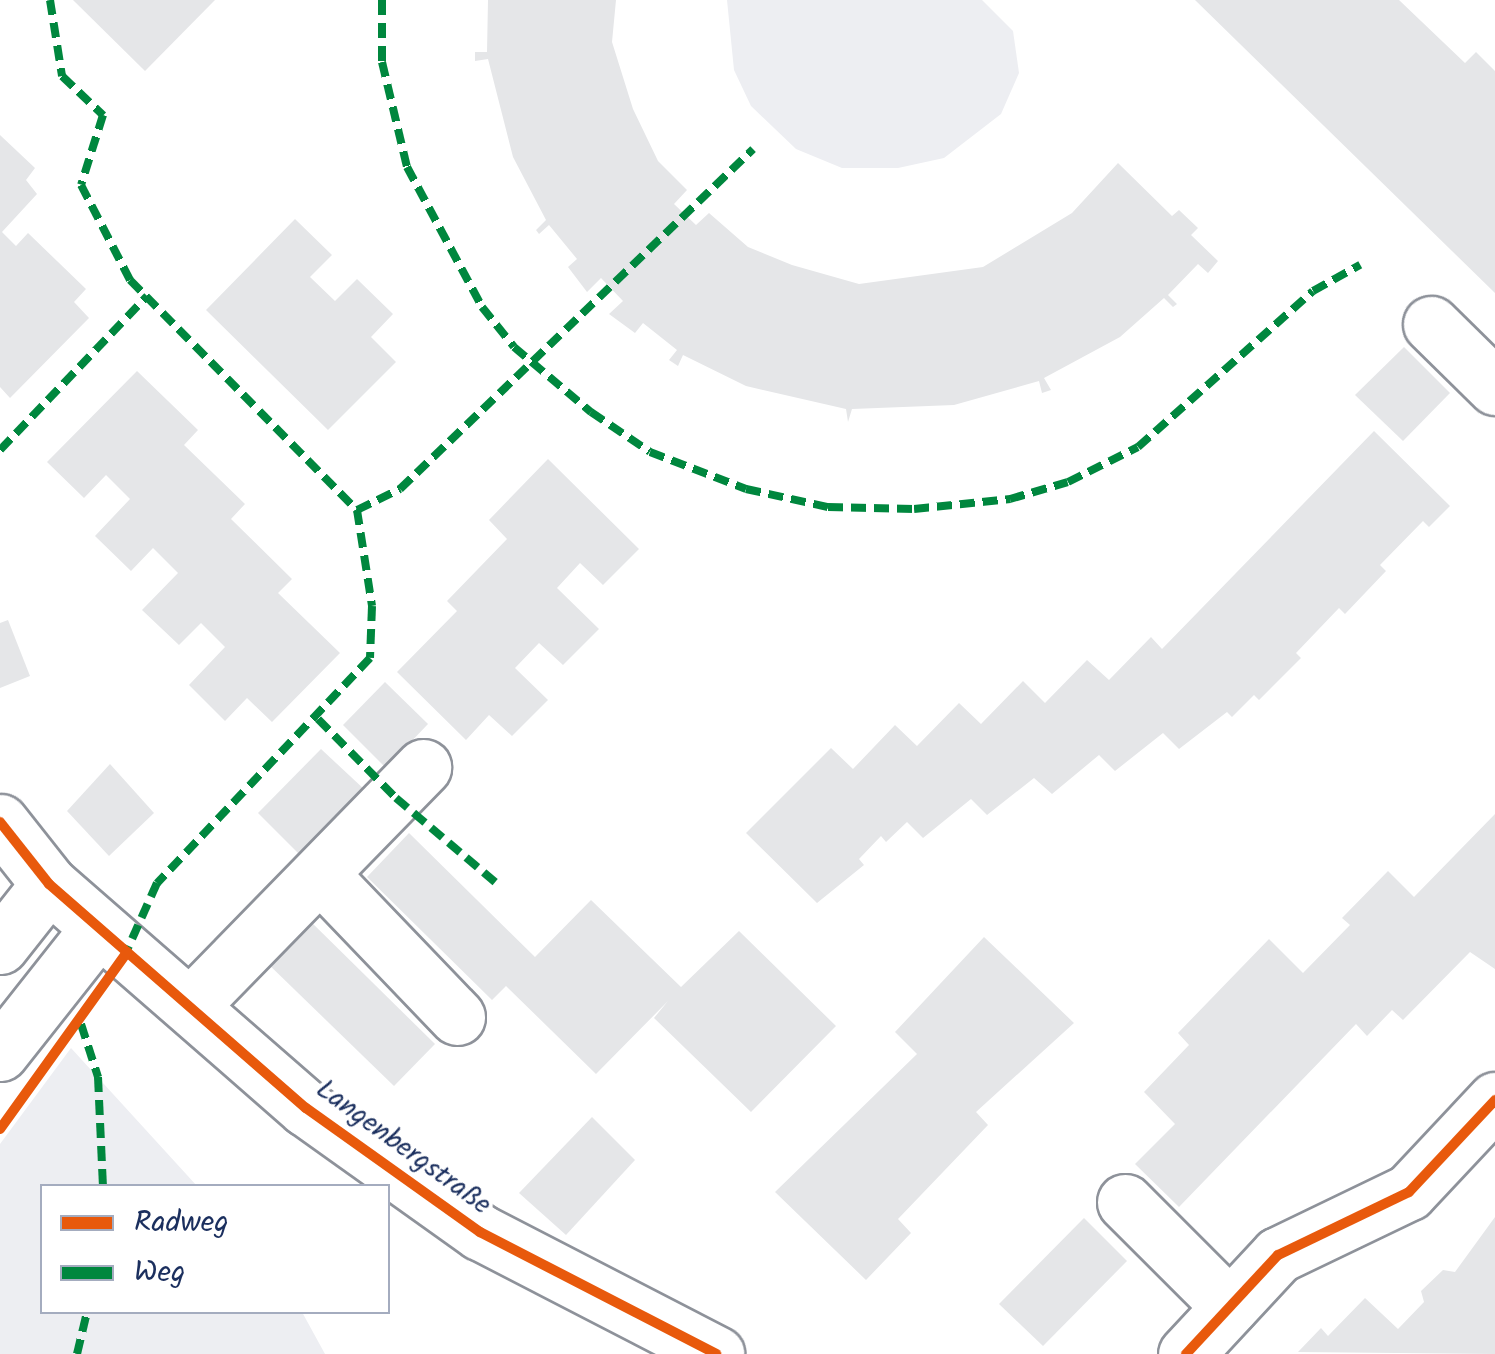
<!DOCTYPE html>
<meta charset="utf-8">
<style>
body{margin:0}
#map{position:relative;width:1495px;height:1354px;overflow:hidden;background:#fff;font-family:Kalam,sans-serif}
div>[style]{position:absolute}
.green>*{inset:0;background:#edeef2}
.building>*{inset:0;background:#e5e6e8}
.roads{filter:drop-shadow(2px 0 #8e929a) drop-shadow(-2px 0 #8e929a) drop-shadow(0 2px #8e929a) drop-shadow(0 -2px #8e929a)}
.minor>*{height:55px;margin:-27.5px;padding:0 27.5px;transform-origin:27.5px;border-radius:27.5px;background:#fff}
.quiet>*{height:8px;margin-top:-4px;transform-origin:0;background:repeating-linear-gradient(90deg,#00873e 0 15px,transparent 0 23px)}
.cycleway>*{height:10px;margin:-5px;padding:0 5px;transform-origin:5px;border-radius:5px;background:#e8590c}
span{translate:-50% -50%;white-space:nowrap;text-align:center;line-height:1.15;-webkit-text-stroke:8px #fff;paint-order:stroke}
.street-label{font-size:28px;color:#1b2f5e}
.legend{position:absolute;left:40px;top:1184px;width:350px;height:130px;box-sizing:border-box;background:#fff;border:2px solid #a4acbf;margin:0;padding:12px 18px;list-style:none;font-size:30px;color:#1b2f5e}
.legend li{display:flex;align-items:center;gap:20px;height:50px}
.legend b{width:50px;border:2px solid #a4acbf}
</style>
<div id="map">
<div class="green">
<i style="clip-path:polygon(727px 0,982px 0,1013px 31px,1019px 73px,1001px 114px,944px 158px,898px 168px,842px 168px,796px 149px,751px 106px,734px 70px)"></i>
<i style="clip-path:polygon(71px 1048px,197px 1186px,42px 1186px,42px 1312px,302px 1312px,325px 1354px,0 1354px,0 1144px)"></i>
</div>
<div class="building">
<i style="clip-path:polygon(73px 0,215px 0,145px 71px)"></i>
<i style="clip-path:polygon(488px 0,616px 0,612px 42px,633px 109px,658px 161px,687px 190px,674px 204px,696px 225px,709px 213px,748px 247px,792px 265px,859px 284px,983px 267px,1072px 213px,1118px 163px,1172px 216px,1179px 210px,1198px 228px,1191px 235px,1218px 261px,1208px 273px,1198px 264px,1168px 295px,1177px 304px,1173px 307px,1164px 298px,1120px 337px,1044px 378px,1051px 390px,1042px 393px,1039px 381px,954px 405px,852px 409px,848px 422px,846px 409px,746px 386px,683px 355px,678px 366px,669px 360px,677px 350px,643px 323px,635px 333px,609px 314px,623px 301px,601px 278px,587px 292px,568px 267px,577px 259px,549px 225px,539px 234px,536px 230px,546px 220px,513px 157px,488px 59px,475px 61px,475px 52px,487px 52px)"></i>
<i style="clip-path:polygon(1195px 0,1399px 0,1465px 63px,1476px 52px,1495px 71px,1495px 293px)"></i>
<i style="clip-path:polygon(0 135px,35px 168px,26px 180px,37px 194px,2px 232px,16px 246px,28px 233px,86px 289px,74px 302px,89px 318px,10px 398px,0 387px)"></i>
<i style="clip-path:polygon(295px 219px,332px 255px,310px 277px,335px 301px,357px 279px,393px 314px,371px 337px,396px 362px,328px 430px,206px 310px)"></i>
<i style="clip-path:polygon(1404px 347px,1450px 393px,1403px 441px,1355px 395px)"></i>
<i style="clip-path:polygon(137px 371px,198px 430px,184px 445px,245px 504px,231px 519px,292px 579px,278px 593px,340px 653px,272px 722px,247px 698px,225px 721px,189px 685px,225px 647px,201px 623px,179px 645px,142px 610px,178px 573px,153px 548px,131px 571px,95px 536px,130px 499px,106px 475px,84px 498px,47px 462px)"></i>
<i style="clip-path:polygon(1374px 431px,1450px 506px,1429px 527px,1423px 521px,1380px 565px,1386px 571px,1345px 614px,1339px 608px,1317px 631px,1296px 653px,1301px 658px,1259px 700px,1254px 695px,1232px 717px,1227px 712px,1179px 749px,1163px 733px,1115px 771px,1099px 755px,1052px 794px,1034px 778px,987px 815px,971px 799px,923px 838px,907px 822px,886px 842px,881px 836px,859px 859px,864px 865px,817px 903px,746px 833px,831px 748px,853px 769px,895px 725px,917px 746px,959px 703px,981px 724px,1023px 681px,1045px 703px,1087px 660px,1109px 680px,1151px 637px,1162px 649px)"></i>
<i style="clip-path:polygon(548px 459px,639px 549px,603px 585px,580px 563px,557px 588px,599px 629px,563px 665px,539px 643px,515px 668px,548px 700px,512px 736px,489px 715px,466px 740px,397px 672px,457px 611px,447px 601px,507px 539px,489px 520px)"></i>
<i style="clip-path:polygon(8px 620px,30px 676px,0 688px,0 623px)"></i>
<i style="clip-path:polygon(385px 682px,428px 724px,386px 768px,343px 725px)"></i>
<i style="clip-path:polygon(321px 749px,365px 790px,301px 856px,258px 813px)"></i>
<i style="clip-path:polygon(110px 764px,154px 813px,109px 856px,67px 811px)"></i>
<i style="clip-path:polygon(1495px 814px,1495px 969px,1470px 952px,1403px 1020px,1392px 1010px,1367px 1036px,1356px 1024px,1179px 1207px,1135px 1164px,1175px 1124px,1144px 1092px,1189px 1045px,1178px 1033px,1269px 939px,1303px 973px,1350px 925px,1342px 918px,1388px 871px,1414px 897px)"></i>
<i style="clip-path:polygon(409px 833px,535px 957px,591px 900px,681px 987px,739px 931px,836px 1026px,751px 1112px,654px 1018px,668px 1001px,596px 1074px,506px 986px,492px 1000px,367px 877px)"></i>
<i style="clip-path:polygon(305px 916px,435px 1044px,394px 1086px,263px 959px)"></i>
<i style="clip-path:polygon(984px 937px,1074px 1023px,976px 1112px,988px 1125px,898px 1219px,911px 1233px,866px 1280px,775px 1192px,917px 1054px,895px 1032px)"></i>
<i style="clip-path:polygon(592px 1117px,635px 1160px,566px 1235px,519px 1193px)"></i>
<i style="clip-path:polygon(1495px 1217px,1495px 1354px,1298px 1352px,1321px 1328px,1328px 1336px,1365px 1298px,1398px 1329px,1424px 1302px,1421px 1291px,1443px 1270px,1455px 1272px)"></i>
<i style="clip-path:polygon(1084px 1218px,1127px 1261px,1043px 1346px,999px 1304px)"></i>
</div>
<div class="roads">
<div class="minor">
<i style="left:1431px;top:324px;width:90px;rotate:44.5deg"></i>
<i style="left:0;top:822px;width:79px;rotate:51.7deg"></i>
<i style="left:49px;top:884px;width:341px;rotate:41.1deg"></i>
<i style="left:306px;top:1108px;width:214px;rotate:35.5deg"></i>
<i style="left:480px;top:1232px;width:266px;rotate:27.3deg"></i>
<i style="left:320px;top:874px;width:198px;rotate:46.2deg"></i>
<i style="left:0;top:946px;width:79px;rotate:-51.7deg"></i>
<i style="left:190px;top:1006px;width:334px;rotate:-45.7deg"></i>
<i style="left:0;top:1053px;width:158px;rotate:-51.7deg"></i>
<i style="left:1125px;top:1202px;width:148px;rotate:45deg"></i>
<i style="left:1186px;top:1354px;width:135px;rotate:-47.1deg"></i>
<i style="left:1278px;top:1255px;width:145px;rotate:-25.7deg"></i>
<i style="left:1409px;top:1192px;width:126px;rotate:-46.9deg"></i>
</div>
</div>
<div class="quiet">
<i style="left:50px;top:0;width:77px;rotate:81deg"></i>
<i style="left:62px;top:76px;width:57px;rotate:43.6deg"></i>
<i style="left:103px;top:115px;width:73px;rotate:107.4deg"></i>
<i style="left:81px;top:185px;width:107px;rotate:62.7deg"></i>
<i style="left:130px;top:280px;width:323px;rotate:45.4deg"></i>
<i style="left:357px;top:510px;width:97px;rotate:81.1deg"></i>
<i style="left:372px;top:606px;width:52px;rotate:92.2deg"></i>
<i style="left:370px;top:658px;width:310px;rotate:133.4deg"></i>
<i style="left:157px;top:883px;width:83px;rotate:114.1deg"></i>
<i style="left:382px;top:0;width:62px;rotate:90deg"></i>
<i style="left:382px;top:62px;width:108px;rotate:76.6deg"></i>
<i style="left:407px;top:167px;width:159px;rotate:61.8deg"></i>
<i style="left:482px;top:307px;width:51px;rotate:51.3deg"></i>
<i style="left:514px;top:347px;width:101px;rotate:40.2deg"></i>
<i style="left:591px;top:412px;width:71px;rotate:34.1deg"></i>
<i style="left:650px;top:452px;width:103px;rotate:21.1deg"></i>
<i style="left:746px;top:489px;width:84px;rotate:12.4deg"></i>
<i style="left:828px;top:507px;width:86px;rotate:1.3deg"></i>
<i style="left:914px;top:509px;width:97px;rotate:-5.9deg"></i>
<i style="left:1010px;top:499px;width:60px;rotate:-16.3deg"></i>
<i style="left:1068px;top:482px;width:78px;rotate:-26.6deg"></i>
<i style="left:1138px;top:447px;width:234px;rotate:-41.7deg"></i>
<i style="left:1313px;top:291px;width:54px;rotate:-29deg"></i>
<i style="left:0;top:450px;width:213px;rotate:-46.3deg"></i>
<i style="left:357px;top:510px;width:48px;rotate:-26deg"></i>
<i style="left:400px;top:489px;width:490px;rotate:-43.9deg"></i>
<i style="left:318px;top:719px;width:111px;rotate:45.4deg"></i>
<i style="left:396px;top:798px;width:130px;rotate:40.3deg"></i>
<i style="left:81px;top:1024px;width:56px;rotate:72.2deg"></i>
<i style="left:98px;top:1077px;width:109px;rotate:87.4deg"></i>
<i style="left:77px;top:1354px;width:43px;rotate:-76.6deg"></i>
</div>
<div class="cycleway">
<i style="left:0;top:822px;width:79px;rotate:51.7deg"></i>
<i style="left:49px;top:884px;width:341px;rotate:41.1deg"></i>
<i style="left:306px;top:1108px;width:214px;rotate:35.5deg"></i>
<i style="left:480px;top:1232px;width:266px;rotate:27.3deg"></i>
<i style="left:0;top:1129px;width:218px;rotate:-54.3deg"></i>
<i style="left:1186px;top:1354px;width:135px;rotate:-47.1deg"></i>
<i style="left:1278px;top:1255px;width:145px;rotate:-25.7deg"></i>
<i style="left:1409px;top:1192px;width:126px;rotate:-46.9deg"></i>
</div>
<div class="street-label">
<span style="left:403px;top:1148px;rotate:36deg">Langenbergstraße</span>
</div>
<ul class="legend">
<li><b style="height:12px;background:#e8590c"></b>Radweg</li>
<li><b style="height:12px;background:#00873e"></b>Weg</li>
</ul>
</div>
